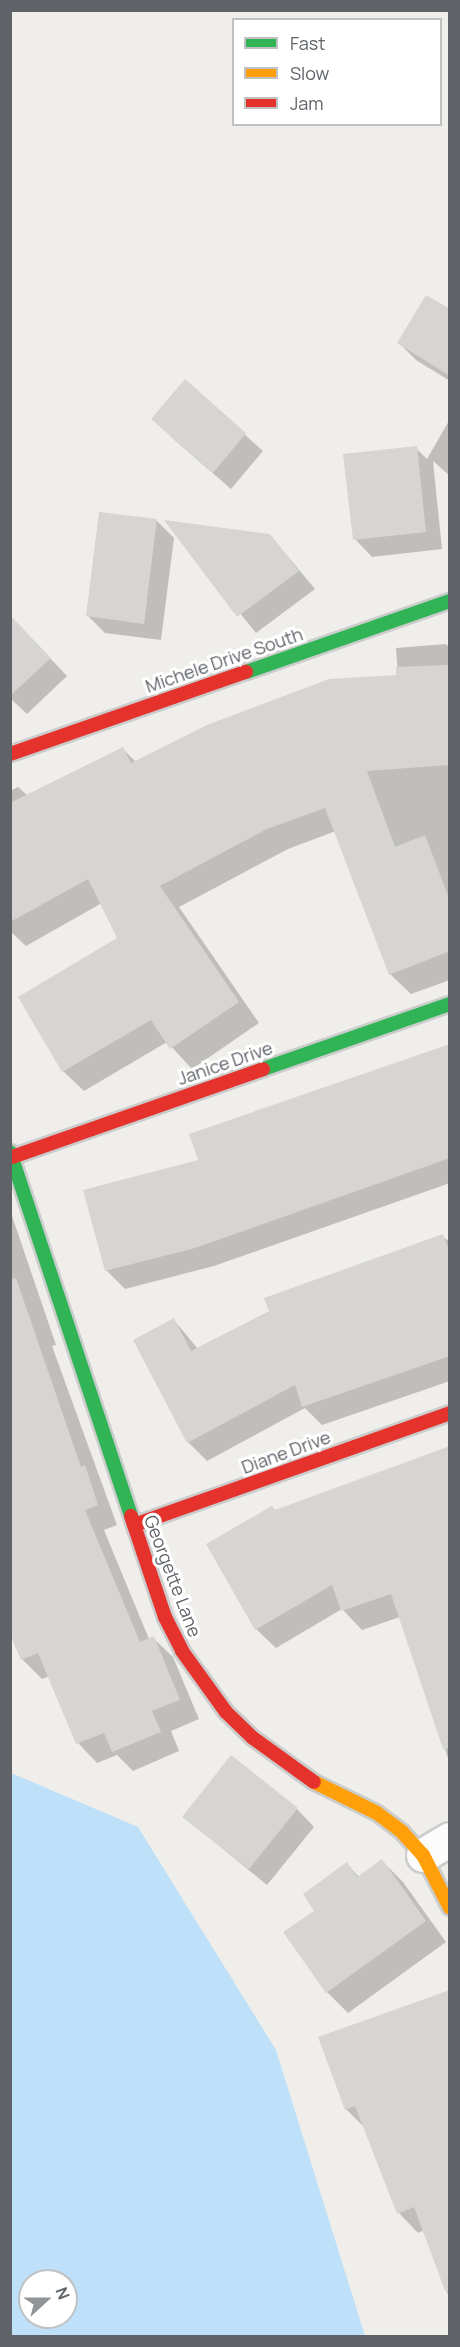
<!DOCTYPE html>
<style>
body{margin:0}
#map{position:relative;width:460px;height:2347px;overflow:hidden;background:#efeeea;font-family:Manrope,sans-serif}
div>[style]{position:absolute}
.water>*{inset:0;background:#bfe0f9}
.shadow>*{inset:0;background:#0003}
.building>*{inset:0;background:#d6d5d3}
.roads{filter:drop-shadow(2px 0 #cbcccc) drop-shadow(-2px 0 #cbcccc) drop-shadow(0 2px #cbcccc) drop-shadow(0 -2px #cbcccc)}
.street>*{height:33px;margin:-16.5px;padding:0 16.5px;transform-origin:16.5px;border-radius:16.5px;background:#fdfcfc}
.fast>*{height:14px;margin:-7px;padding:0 7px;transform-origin:7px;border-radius:7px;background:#30b455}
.slow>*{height:14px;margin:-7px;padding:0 7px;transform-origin:7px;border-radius:7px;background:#ff9f0a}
.jam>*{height:14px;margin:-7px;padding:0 7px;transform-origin:7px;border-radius:7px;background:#e5322d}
span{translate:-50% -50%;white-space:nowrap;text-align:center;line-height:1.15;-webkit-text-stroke:6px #fff;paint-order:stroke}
.street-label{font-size:18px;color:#5f6368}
.frame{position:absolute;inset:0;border:12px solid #5f6368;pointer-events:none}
.legend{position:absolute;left:232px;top:18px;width:210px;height:108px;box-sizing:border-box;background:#fff;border:2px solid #bfc1c3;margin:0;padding:8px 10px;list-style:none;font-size:18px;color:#5f6368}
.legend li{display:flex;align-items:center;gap:12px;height:30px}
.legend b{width:30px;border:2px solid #bfc1c3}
.north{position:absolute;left:18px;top:2269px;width:60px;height:60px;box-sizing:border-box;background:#fff;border:2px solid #bfc1c3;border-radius:50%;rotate:69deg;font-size:16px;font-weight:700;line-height:24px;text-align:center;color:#5f6368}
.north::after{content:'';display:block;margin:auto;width:21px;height:27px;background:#919496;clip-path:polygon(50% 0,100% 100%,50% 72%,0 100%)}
</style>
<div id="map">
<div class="water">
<i style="clip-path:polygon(evenodd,11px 1773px,138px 1827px,276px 2050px,365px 2336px,11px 2336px,11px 1773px,30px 2281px,66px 2281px,66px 2317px,30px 2317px,30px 2281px)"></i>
</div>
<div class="shadow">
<i style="clip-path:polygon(450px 311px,450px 381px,416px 360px,399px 343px)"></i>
<i style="clip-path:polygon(185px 381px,263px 451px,231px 489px,170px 436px)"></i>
<i style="clip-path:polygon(450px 419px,450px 476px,433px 461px,442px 549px,372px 557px,355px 539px,416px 448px,427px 459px)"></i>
<i style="clip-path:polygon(156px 520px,174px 538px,161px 640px,105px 633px,88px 616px)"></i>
<i style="clip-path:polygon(167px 522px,270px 535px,315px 589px,256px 633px)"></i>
<i style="clip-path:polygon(10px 616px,67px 676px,27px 714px,10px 698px)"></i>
<i style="clip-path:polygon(446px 644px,450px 648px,450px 980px,411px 994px,390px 974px,336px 831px,288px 849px,179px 907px,259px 1023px,192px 1069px,167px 1042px,84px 1091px,63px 1071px,119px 939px,102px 903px,26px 946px,10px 931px,10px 791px,18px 787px,28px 796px,123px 749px,136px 762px,398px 676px,396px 648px)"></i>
<i style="clip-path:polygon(450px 1046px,450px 1183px,214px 1266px,125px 1289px,106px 1270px,200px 1161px)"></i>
<i style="clip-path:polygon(10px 1210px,56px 1345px,52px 1346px,117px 1525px,104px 1530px,149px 1639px,153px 1638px,173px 1657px,199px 1719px,171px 1731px,179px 1751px,133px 1771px,117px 1755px,97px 1763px,78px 1743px,49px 1676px,42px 1679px,22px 1659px,10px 1630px)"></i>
<i style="clip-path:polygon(442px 1236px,450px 1242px,450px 1381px,322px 1425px,305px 1408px,207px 1461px,188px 1442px,174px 1320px,198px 1349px)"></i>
<i style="clip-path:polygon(450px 1448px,450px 1764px,400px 1617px,362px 1630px,342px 1609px,276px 1648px,256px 1629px,276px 1512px)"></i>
<i style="clip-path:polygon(297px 1809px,314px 1827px,267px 1885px,184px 1817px)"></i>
<i style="clip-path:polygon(382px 1861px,403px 1882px,446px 1942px,348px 2013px,327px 1992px,316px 1911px,347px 1864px,359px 1877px)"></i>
<i style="clip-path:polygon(450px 2000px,450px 2300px,424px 2230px,418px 2233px,399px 2213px,365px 2128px,346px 2109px)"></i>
</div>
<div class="building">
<i style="clip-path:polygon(426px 295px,450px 309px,450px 376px,397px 343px)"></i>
<i style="clip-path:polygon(185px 379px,246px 433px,213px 473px,151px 419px)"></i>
<i style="clip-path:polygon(417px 446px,426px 532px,353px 540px,343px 454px)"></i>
<i style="clip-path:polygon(99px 512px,157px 519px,144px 624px,86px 616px)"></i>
<i style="clip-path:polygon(164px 520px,270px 534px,299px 571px,237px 617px)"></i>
<i style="clip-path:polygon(10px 615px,51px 658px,10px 696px)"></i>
<i style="clip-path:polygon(448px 665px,450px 765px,367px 771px,395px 847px,425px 835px,450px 901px,450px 951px,389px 975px,325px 808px,267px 829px,160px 886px,239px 1002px,170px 1049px,151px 1020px,62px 1072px,18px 997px,117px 938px,88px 879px,10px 922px,10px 803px,123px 747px,131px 763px,207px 725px,329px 679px,396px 675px,396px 667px)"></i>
<i style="clip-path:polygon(450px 1044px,450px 1158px,195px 1248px,105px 1271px,83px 1190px,198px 1160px,189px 1134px)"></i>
<i style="clip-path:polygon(443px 1234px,450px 1253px,450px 1356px,302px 1407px,295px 1385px,187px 1443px,133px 1340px,174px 1318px,191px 1351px,269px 1311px,264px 1298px)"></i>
<i style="clip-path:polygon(16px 1278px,81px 1467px,85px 1465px,98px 1505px,85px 1510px,140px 1642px,154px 1636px,180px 1700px,152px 1711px,161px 1732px,112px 1752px,104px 1733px,76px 1744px,38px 1653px,21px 1660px,10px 1634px,10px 1279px)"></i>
<i style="clip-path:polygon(450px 1446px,450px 1748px,443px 1749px,391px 1594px,341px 1611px,332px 1585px,255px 1630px,206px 1544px,272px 1506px,275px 1510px)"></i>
<i style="clip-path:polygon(231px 1755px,298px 1808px,249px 1869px,182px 1817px)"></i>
<i style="clip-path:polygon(382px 1859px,426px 1921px,326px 1993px,283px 1932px,314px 1911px,303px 1894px,347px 1862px,357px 1877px)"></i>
<i style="clip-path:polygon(450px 1990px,450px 2291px,445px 2291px,414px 2207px,397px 2214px,355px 2106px,345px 2110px,318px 2037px)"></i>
</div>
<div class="roads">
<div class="street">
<i style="left:423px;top:1855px;width:31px;rotate:-31deg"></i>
</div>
<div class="fast">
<i style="left:246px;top:672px;width:216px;rotate:-19.2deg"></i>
<i style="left:263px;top:1069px;width:198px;rotate:-19.2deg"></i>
<i style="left:10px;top:1152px;width:384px;rotate:71.6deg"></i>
</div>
<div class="slow">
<i style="left:314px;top:1782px;width:70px;rotate:26.2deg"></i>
<i style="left:377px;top:1813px;width:31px;rotate:37deg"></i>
<i style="left:402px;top:1832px;width:31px;rotate:48deg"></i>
<i style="left:423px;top:1855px;width:59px;rotate:63deg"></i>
</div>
<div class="jam">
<i style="left:10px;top:754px;width:250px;rotate:-19.2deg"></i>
<i style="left:12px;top:1157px;width:266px;rotate:-19.3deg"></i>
<i style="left:131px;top:1516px;width:107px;rotate:71.4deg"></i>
<i style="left:165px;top:1617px;width:38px;rotate:63deg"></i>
<i style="left:182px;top:1651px;width:75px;rotate:54.2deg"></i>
<i style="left:226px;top:1712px;width:37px;rotate:44deg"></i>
<i style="left:253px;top:1738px;width:75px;rotate:35.8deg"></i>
<i style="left:134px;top:1525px;width:335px;rotate:-19.5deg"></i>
</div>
</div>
<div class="street-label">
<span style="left:224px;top:660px;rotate:-19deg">Michele Drive South</span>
<span style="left:225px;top:1063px;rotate:-19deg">Janice Drive</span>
<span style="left:286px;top:1452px;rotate:-20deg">Diane Drive</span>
<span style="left:173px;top:1576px;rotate:69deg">Georgette Lane</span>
</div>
<div class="frame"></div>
<ul class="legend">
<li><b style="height:8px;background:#30b455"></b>Fast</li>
<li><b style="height:8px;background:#ff9f0a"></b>Slow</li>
<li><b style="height:8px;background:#e5322d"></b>Jam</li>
</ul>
<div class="north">N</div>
</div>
